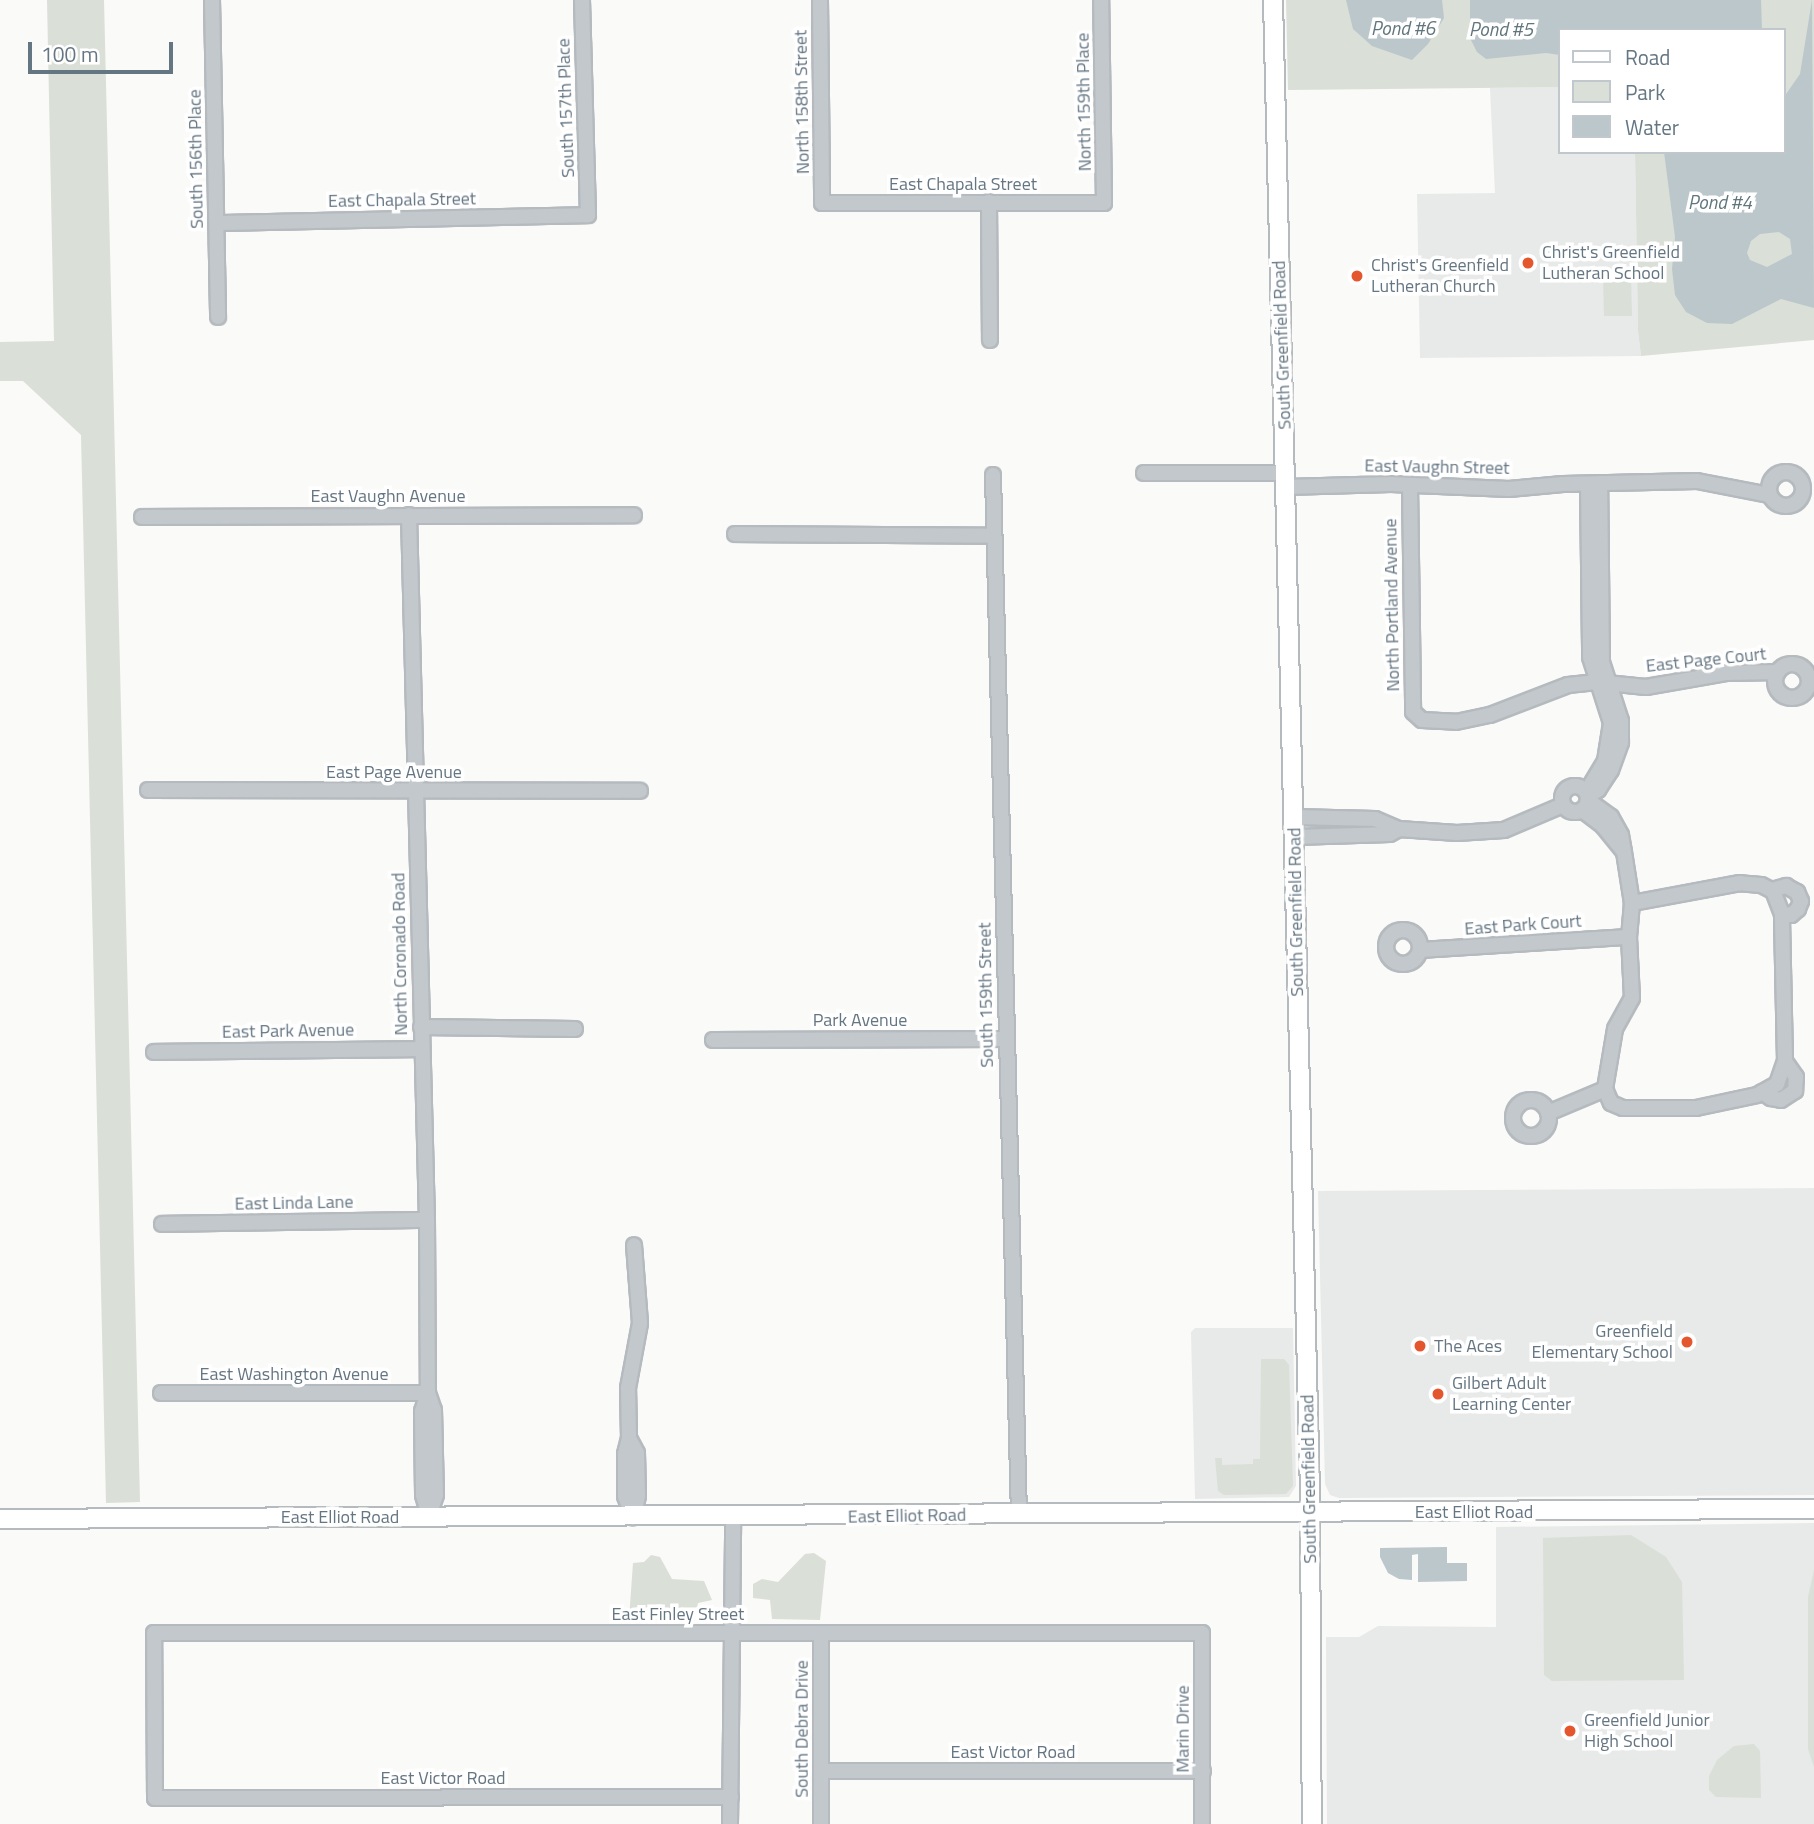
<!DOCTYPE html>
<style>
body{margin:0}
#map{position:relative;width:1814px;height:1824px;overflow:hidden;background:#fafaf8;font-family:"Titillium Web",sans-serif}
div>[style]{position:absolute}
.built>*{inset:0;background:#e8e9e9}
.green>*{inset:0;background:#dadfd7}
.water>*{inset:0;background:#bbc7cb}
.roads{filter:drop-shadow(2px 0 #b5babe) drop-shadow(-2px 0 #b5babe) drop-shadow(0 2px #b5babe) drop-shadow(0 -2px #b5babe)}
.minor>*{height:14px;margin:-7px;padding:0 7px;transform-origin:7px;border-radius:7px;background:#c3c8cc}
.minor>.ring{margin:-7px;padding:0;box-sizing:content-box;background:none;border:14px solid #c3c8cc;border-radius:50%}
.major>*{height:18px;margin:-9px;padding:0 9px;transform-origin:9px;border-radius:9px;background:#fff}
.dots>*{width:19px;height:19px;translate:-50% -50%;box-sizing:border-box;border:4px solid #fff;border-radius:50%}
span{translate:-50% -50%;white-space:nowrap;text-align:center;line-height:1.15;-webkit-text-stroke:7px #fff;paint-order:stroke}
.street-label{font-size:18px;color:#657683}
.poi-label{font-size:18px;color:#657683}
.left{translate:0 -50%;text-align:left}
.right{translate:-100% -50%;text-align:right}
.water-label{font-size:19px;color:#60757c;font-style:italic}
.legend{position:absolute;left:1558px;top:28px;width:228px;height:126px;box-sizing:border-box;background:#fff;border:2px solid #c1c8cd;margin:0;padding:9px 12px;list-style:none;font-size:21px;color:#657683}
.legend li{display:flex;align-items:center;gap:14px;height:35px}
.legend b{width:35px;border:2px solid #c1c8cd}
.scale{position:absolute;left:28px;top:42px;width:145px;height:32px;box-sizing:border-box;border:4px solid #657683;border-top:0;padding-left:9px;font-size:21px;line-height:24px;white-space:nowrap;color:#657683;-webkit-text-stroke:5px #fff;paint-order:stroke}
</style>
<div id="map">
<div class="built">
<i style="clip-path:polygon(1560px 87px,1560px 152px,1635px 152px,1638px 331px,1641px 356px,1420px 358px,1417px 194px,1495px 193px,1490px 88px)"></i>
<i style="clip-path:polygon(1814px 1188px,1814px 1495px,1339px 1498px,1330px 1495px,1325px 1484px,1318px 1191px)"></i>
<i style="clip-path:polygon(1195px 1328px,1293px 1328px,1296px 1486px,1289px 1497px,1195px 1499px,1191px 1332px)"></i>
<i style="clip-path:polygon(1814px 1523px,1814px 1824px,1327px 1824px,1326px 1637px,1359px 1637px,1378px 1626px,1496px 1627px,1496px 1527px)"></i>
</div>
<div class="green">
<i style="clip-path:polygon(47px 0,104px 0,140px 1502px,106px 1503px,81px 435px,23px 381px,0 381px,0 342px,54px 341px)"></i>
<i style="clip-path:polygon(1286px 0,1814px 0,1814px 340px,1641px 356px,1638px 331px,1635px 152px,1784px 152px,1784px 30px,1560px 30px,1560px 87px,1288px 90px)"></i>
<i style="clip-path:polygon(1603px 277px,1631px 277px,1632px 316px,1604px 316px)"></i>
<i style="clip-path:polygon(1261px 1359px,1284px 1359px,1289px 1365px,1293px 1486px,1286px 1494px,1224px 1495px,1218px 1491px,1215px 1458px,1222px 1458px,1222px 1465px,1253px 1464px,1253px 1459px,1260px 1459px)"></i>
<i style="clip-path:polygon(1631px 1535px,1666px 1557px,1682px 1582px,1684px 1680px,1552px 1681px,1544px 1675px,1543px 1538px)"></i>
<i style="clip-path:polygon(814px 1553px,826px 1561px,820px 1620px,772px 1619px,770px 1600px,753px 1598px,753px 1584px,762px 1579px,778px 1582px,805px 1554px)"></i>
<i style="clip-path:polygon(651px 1555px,660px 1557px,672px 1579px,704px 1581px,712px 1600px,698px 1603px,694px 1620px,629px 1619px,633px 1563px,644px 1562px)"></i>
<i style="clip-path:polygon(1814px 1570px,1814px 1767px,1808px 1749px,1808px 1597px)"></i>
<i style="clip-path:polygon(1754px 1744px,1760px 1751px,1761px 1798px,1716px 1797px,1709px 1790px,1709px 1776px,1717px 1760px,1734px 1746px)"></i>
</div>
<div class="water">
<i style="clip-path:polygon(1346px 0,1442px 0,1444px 18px,1428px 44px,1412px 60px,1372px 46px,1353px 29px)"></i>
<i style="clip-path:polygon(1470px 0,1761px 0,1762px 30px,1560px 30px,1560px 55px,1546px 53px,1486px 59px,1477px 52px,1470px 38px)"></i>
<i style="clip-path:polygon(evenodd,1812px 0,1814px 308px,1781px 299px,1732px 324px,1707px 323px,1686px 312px,1675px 295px,1672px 269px,1675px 237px,1664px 152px,1784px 152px,1784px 97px,1800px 74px,1812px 0,1779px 232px,1790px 239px,1792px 254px,1767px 267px,1750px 260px,1747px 253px,1751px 241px,1760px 234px,1779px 232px)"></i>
<i style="clip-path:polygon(1447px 1547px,1447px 1563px,1467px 1563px,1467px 1581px,1418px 1582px,1418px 1554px,1412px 1555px,1412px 1580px,1399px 1579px,1388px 1573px,1380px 1557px,1380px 1548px)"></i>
</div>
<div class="roads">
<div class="minor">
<i style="left:212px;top:0;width:317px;rotate:88.9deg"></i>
<i style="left:820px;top:0;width:203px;rotate:89.4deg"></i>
<i style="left:822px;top:203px;width:282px"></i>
<i style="left:1104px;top:203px;width:203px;rotate:-90.8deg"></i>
<i style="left:989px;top:202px;width:138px;rotate:89.6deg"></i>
<i style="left:217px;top:223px;width:371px;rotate:-1.2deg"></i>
<i style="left:588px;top:215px;width:215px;rotate:-91.6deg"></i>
<i class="ring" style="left:1769px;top:472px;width:20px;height:20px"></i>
<i style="left:1144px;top:473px;width:141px"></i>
<i style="left:993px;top:475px;width:1040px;rotate:88.57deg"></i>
<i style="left:1588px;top:484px;width:173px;rotate:89.3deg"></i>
<i style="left:1590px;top:657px;width:69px;rotate:72.3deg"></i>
<i style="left:1611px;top:723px;width:38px;rotate:99deg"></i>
<i style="left:1605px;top:761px;width:26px;rotate:121deg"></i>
<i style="left:1410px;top:485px;width:227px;rotate:89.2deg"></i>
<i style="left:1413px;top:712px;width:12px;rotate:42deg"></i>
<i style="left:1422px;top:720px;width:34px;rotate:3deg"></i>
<i style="left:1456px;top:722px;width:35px;rotate:-12deg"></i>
<i style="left:1490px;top:715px;width:84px;rotate:-21deg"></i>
<i style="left:1568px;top:685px;width:29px;rotate:-6deg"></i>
<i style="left:1597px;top:682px;width:49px;rotate:5.8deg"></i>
<i style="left:1646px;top:687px;width:81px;rotate:-9.9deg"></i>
<i style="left:1726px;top:673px;width:52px;rotate:-1.1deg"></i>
<i style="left:1286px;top:487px;width:105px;rotate:-1.6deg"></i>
<i style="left:1391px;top:484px;width:118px;rotate:2.4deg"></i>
<i style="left:1509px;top:489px;width:54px;rotate:-5.3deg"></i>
<i style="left:1563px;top:484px;width:134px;rotate:-1.3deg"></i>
<i style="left:1697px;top:481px;width:73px;rotate:11deg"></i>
<i style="left:409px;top:515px;width:705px;rotate:88.54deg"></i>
<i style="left:427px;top:1220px;width:173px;rotate:89.7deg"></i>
<i style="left:428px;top:1393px;width:19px;rotate:108deg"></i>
<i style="left:422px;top:1411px;width:84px;rotate:89.3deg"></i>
<i style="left:423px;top:1495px;width:22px;rotate:74deg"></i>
<i style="left:142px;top:517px;width:492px;rotate:-0.2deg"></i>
<i style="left:735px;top:534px;width:259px;rotate:0.4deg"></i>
<i class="ring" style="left:1775px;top:664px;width:20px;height:20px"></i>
<i class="ring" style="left:1562px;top:786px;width:12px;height:12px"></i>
<i style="left:148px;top:790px;width:492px;rotate:0.1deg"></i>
<i style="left:1588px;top:796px;width:12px;rotate:-31deg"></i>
<i style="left:1598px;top:790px;width:24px;rotate:-57deg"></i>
<i style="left:1611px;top:770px;width:30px;rotate:-70deg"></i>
<i style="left:1621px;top:742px;width:21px;rotate:-90deg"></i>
<i style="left:1621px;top:721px;width:62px;rotate:-107.9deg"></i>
<i style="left:1602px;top:662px;width:179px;rotate:-90.6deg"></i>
<i style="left:1582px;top:810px;width:26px;rotate:37deg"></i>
<i style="left:1603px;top:826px;width:33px;rotate:51deg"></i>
<i style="left:1624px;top:852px;width:17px;rotate:-100deg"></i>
<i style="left:1621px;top:835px;width:21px;rotate:-119deg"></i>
<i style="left:1611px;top:817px;width:29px;rotate:-144deg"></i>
<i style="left:1294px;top:817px;width:81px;rotate:1.4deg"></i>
<i style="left:1375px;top:819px;width:26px;rotate:23deg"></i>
<i style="left:1399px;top:829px;width:58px;rotate:3.9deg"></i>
<i style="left:1457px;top:833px;width:47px;rotate:-3.7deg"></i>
<i style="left:1504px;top:830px;width:64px;rotate:-23deg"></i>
<i style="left:1295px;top:837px;width:95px;rotate:-1.8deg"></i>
<i style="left:1390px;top:834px;width:10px;rotate:-29deg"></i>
<i style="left:1624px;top:852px;width:52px;rotate:81.1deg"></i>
<i style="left:1632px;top:903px;width:34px;rotate:95deg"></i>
<i style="left:1629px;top:937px;width:61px;rotate:87.2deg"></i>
<i style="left:1632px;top:998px;width:35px;rotate:119deg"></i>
<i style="left:1615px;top:1029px;width:61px;rotate:99.5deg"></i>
<i style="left:1605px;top:1089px;width:15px;rotate:67deg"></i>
<i style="left:1611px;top:1103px;width:13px;rotate:23deg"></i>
<i style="left:1623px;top:1108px;width:73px"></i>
<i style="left:1696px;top:1108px;width:62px;rotate:-12deg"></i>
<i style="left:1757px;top:1095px;width:23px;rotate:-29deg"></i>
<i style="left:1777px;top:1084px;width:24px;rotate:-71deg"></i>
<i style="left:1785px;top:1061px;width:147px;rotate:-91.2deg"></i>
<i style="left:1782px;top:914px;width:25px;rotate:-111deg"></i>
<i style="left:1773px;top:891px;width:13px;rotate:-153deg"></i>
<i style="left:1761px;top:885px;width:21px;rotate:-175deg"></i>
<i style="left:1740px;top:883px;width:110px;rotate:169.5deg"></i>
<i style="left:1772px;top:890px;width:15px;rotate:-16deg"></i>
<i style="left:1786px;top:886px;width:13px;rotate:29deg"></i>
<i style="left:1797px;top:892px;width:10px;rotate:66deg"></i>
<i style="left:1801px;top:901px;width:9px;rotate:111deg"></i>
<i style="left:1798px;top:909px;width:9px;rotate:139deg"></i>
<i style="left:1791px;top:915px;width:9px;rotate:-174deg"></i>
<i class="ring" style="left:1386px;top:930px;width:20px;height:20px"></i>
<i style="left:1420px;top:950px;width:209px;rotate:-3.6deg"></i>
<i style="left:421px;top:1027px;width:154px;rotate:0.7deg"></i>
<i style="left:713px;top:1040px;width:294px;rotate:-0.2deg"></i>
<i style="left:154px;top:1052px;width:268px;rotate:-0.6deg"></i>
<i style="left:1762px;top:1092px;width:11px;rotate:34deg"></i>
<i style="left:1771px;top:1098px;width:10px;rotate:11deg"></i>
<i style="left:1781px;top:1100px;width:17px;rotate:-33deg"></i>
<i style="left:1795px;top:1091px;width:14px;rotate:-86deg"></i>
<i style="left:1796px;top:1077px;width:19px;rotate:-125deg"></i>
<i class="ring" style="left:1513px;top:1100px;width:22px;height:22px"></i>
<i style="left:1548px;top:1113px;width:62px;rotate:-22.8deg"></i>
<i style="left:162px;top:1224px;width:265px;rotate:-0.9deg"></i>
<i style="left:161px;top:1393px;width:267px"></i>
<i style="left:428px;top:1393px;width:18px;rotate:71deg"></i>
<i style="left:434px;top:1410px;width:85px;rotate:88.7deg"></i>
<i style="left:436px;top:1495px;width:21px;rotate:109deg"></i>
<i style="left:629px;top:1438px;width:17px;rotate:62deg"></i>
<i style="left:637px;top:1453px;width:43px;rotate:88.7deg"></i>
<i style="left:638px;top:1496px;width:22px;rotate:103deg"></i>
<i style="left:633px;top:1517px;width:22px;rotate:-111deg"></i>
<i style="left:625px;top:1496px;width:42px;rotate:-90deg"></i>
<i style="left:625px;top:1454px;width:16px;rotate:-76deg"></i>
<i style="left:629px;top:1438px;width:50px;rotate:-91.1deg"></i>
<i style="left:628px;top:1388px;width:66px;rotate:-79.5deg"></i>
<i style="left:640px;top:1323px;width:78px;rotate:-94.4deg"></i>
<i style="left:821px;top:1633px;width:191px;rotate:90deg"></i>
<i style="left:822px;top:1771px;width:381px"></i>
<i style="left:731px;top:1797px;width:576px;rotate:179.9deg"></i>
<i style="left:155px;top:1798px;width:165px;rotate:-90.3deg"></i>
<i style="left:154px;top:1633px;width:1048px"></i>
<i style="left:1202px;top:1633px;width:191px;rotate:90deg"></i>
<i style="left:730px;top:1824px;width:308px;rotate:-89.4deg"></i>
</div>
<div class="major">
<i style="left:1273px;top:0;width:1494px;rotate:88.58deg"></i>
<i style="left:1310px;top:1494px;width:330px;rotate:89.7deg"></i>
<i style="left:0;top:1519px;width:1814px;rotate:-0.32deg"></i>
</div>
</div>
<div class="dots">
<i style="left:1528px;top:263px;background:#e4572e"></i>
<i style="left:1357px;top:276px;background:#e4572e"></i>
<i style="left:1687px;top:1342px;background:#e4572e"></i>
<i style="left:1420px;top:1346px;background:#e4572e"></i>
<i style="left:1438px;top:1394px;background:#e4572e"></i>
<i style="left:1570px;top:1731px;background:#e4572e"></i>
</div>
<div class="street-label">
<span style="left:802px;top:102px;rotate:-91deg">North 158th Street</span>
<span style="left:1084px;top:102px;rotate:-91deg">North 159th Place</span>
<span style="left:566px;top:108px;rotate:-92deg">South 157th Place</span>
<span style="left:196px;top:159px;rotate:-91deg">South 156th Place</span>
<span style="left:963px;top:184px">East Chapala Street</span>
<span style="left:402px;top:200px;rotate:-1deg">East Chapala Street</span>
<span style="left:1282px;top:345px;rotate:-92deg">South Greenfield Road</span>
<span style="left:1437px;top:467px;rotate:1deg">East Vaughn Street</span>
<span style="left:388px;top:496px">East Vaughn Avenue</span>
<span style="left:1392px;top:605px;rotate:-91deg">North Portland Avenue</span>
<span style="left:1706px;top:660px;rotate:-6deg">East Page Court</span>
<span style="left:394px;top:772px">East Page Avenue</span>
<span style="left:1296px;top:912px;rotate:-91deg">South Greenfield Road</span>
<span style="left:1523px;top:925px;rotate:-4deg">East Park Court</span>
<span style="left:400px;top:954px;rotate:-91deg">North Coronado Road</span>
<span style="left:986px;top:995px;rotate:-91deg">South 159th Street</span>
<span style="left:860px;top:1020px">Park Avenue</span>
<span style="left:288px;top:1031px;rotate:-1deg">East Park Avenue</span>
<span style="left:294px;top:1203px;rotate:-1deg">East Linda Lane</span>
<span style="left:294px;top:1374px">East Washington Avenue</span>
<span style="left:1309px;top:1479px;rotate:-91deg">South Greenfield Road</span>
<span style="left:1474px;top:1512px">East Elliot Road</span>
<span style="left:907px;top:1516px;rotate:-1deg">East Elliot Road</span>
<span style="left:340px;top:1517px">East Elliot Road</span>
<span style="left:678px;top:1614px">East Finley Street</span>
<span style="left:802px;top:1729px;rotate:-90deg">South Debra Drive</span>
<span style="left:1183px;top:1729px;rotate:-90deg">Marin Drive</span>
<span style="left:1013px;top:1752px">East Victor Road</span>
<span style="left:443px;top:1778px">East Victor Road</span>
</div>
<div class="poi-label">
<span class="left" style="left:1542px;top:263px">Christ's Greenfield<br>Lutheran School</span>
<span class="left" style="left:1371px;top:276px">Christ's Greenfield<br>Lutheran Church</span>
<span class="right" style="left:1673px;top:1342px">Greenfield<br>Elementary School</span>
<span class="left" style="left:1434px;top:1346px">The Aces</span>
<span class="left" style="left:1452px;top:1394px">Gilbert Adult<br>Learning Center</span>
<span class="left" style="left:1584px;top:1731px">Greenfield Junior<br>High School</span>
</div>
<div class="water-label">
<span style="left:1403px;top:28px">Pond #6</span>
<span style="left:1501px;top:29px">Pond #5</span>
<span style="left:1720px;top:202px">Pond #4</span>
</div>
<ul class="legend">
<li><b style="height:9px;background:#fff"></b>Road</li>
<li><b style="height:19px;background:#dadfd7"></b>Park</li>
<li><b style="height:19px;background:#bbc7cb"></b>Water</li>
</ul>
<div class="scale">100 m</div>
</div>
